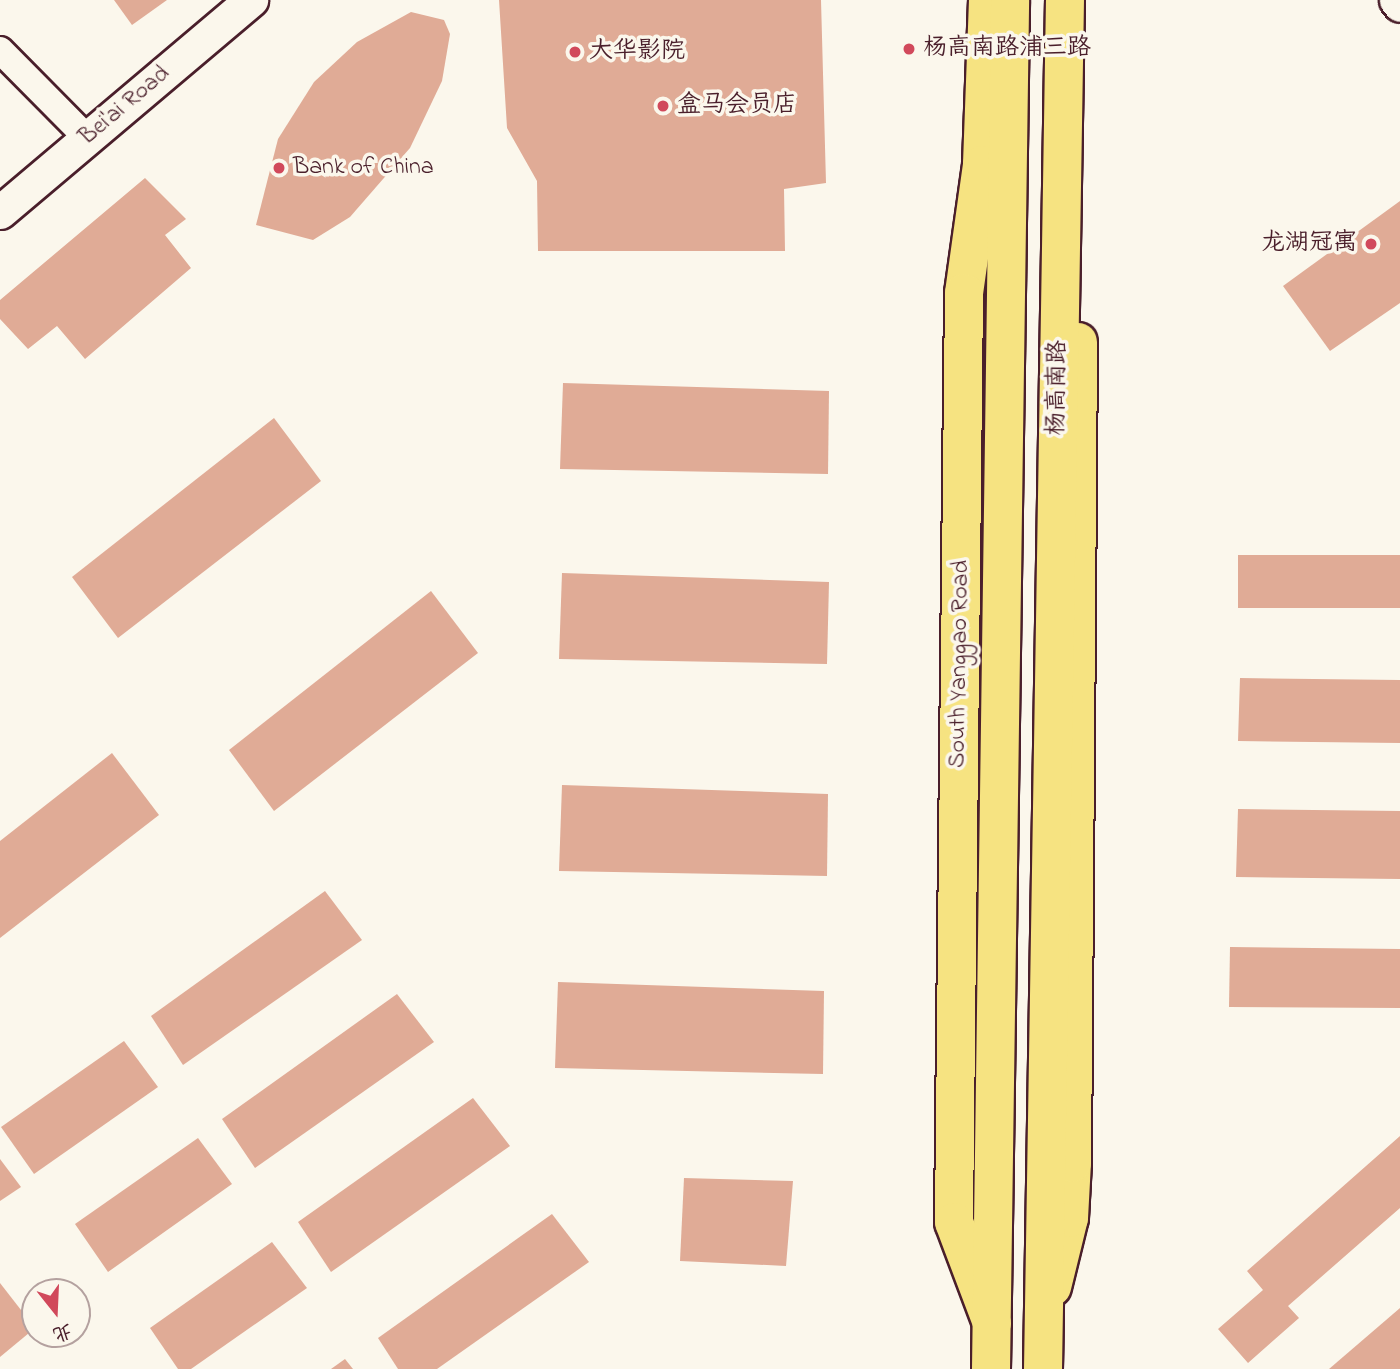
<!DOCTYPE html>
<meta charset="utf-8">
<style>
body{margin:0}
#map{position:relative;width:1400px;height:1369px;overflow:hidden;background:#fbf7ec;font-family:"Indie Flower","LXGW WenKai TC",sans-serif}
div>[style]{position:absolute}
.building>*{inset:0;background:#e0ab96}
.roads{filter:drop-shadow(2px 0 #4a1f2b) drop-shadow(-2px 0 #4a1f2b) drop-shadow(0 2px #4a1f2b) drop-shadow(0 -2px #4a1f2b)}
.minor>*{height:26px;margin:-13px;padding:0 13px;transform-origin:13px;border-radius:13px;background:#fbf7ec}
.tertiary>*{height:33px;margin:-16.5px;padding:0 16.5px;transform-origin:16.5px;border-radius:16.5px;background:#fbf7ec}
.primary>*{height:38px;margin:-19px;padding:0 19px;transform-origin:19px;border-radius:19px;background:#f6e381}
.trunk>*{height:38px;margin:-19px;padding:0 19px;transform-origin:19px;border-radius:19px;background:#f6e381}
.dots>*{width:19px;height:19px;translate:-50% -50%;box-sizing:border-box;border:4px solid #fbf7ec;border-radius:50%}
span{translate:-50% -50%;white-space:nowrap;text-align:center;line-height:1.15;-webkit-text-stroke:7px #fbf7ec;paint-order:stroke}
.poi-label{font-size:24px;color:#4a1f2b}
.left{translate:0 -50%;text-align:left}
.right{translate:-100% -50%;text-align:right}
.street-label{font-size:24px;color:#4a1f2b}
.north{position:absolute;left:21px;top:1278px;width:70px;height:70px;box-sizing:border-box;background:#fbf7ec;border:2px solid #b4a19f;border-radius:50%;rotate:162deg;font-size:19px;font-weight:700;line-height:28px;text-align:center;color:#4a1f2b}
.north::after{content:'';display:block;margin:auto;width:24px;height:32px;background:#d1495b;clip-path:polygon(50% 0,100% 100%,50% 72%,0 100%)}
</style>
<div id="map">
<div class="building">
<i style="clip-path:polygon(114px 0,167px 0,132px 25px)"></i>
<i style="clip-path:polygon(499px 0,821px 0,826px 183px,784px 189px,785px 251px,538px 251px,537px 181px,507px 128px)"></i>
<i style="clip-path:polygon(411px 12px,444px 20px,450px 34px,442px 81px,410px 148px,350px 217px,313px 240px,256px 225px,278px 139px,314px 82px,357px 42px)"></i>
<i style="clip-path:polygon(145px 178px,186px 219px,165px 235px,191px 268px,85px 359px,57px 326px,28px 349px,0 319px,0 300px)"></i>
<i style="clip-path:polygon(1400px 201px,1400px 303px,1330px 351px,1283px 286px)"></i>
<i style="clip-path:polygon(563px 383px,829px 391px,828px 474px,560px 469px)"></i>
<i style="clip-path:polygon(274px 418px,321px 481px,118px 638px,72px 577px)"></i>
<i style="clip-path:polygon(1238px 555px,1400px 555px,1400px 608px,1238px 608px)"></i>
<i style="clip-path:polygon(562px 573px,829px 582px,827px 664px,559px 659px)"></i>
<i style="clip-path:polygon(431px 591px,478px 653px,274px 811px,229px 750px)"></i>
<i style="clip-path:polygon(1240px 678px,1400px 680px,1400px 743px,1238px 741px)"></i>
<i style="clip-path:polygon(112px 753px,159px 815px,0 938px,0 841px)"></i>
<i style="clip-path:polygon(562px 785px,828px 794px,827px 876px,559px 871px)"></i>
<i style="clip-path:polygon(1238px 809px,1400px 811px,1400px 879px,1236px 877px)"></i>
<i style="clip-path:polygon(325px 891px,362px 940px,183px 1065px,151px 1016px)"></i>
<i style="clip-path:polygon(1230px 947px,1400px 949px,1400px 1008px,1229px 1007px)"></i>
<i style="clip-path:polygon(558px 982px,824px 991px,823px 1074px,555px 1068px)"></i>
<i style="clip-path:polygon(397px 994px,434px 1042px,255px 1168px,222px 1119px)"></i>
<i style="clip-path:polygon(124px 1041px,158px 1087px,34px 1174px,1px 1127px)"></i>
<i style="clip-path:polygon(473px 1098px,510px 1146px,331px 1272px,298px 1222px)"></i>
<i style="clip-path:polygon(1400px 1136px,1400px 1208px,1288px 1306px,1299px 1318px,1248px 1363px,1218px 1329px,1263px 1290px,1247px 1271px)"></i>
<i style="clip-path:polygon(198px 1138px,232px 1184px,108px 1272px,75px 1224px)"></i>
<i style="clip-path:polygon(0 1159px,21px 1187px,0 1201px)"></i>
<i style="clip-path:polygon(684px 1178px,793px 1181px,786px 1266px,680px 1261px)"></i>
<i style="clip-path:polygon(552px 1214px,589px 1262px,437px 1369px,398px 1369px,378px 1338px)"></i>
<i style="clip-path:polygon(272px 1242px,307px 1288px,191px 1369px,178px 1369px,150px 1328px)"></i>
<i style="clip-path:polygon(0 1283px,35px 1328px,0 1357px)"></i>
<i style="clip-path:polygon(1400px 1308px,1400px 1369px,1329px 1369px)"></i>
<i style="clip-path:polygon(345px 1359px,353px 1369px,331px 1369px)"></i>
</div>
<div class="roads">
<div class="minor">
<i style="left:0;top:50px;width:124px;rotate:45.3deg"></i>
</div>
<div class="tertiary">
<i style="left:1396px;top:0;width:6px;rotate:51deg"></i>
<i style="left:0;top:212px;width:329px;rotate:-40.2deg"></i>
</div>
<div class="primary">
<i style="left:988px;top:0;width:165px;rotate:92.1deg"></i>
<i style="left:982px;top:165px;width:129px;rotate:98deg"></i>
<i style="left:964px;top:293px;width:929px;rotate:90.62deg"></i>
<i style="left:954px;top:1222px;width:108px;rotate:69.4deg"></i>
<i style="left:1052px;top:1287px;width:71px;rotate:-76.2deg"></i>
<i style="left:1069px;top:1218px;width:55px;rotate:-86.9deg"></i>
<i style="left:1072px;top:1163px;width:821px;rotate:-89.58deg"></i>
</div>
<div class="trunk">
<i style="left:991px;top:1369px;width:1369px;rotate:-89.2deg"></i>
<i style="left:1043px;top:1369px;width:1369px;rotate:-89.08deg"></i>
</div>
</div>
<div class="dots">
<i style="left:909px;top:49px;background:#d1495b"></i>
<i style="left:575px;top:52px;background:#d1495b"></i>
<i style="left:663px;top:106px;background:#d1495b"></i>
<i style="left:279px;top:168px;background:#d1495b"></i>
<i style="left:1371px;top:244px;background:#d1495b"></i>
</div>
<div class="poi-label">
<span class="left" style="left:923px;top:49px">杨高南路浦三路</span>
<span class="left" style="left:589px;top:52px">大华影院</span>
<span class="left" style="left:677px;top:106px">盒马会员店</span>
<span class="left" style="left:293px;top:168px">Bank of China</span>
<span class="right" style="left:1357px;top:244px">龙湖冠寓</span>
</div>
<div class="street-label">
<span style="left:125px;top:106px;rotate:-40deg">Bei'ai Road</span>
<span style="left:1058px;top:388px;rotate:-89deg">杨高南路</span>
<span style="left:960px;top:664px;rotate:-89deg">South Yanggao Road</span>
</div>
<div class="north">北</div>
</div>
